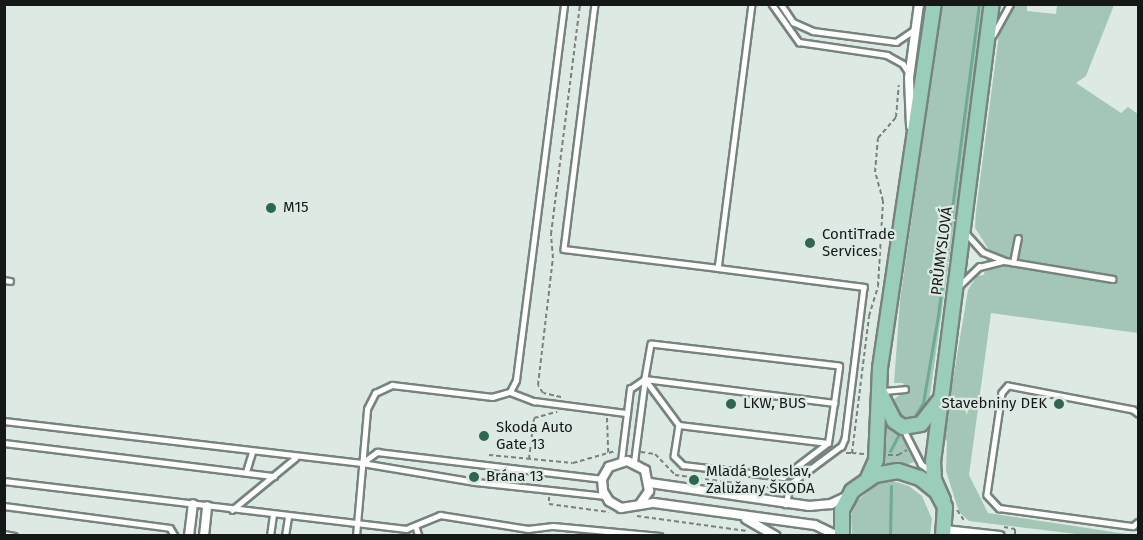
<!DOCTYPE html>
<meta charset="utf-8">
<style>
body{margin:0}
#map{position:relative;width:1143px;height:540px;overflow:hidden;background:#ddeae4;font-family:"Fira Sans",sans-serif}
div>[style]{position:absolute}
.green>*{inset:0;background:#a3c6b6}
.stream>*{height:3px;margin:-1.5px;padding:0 1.5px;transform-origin:1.5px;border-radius:1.5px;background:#70aa91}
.path>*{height:2px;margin-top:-1px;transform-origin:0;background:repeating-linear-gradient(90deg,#78817d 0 4.5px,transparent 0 7.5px)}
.roads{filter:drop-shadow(2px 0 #77837d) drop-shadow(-2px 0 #77837d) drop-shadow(0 2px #77837d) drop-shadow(0 -2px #77837d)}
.service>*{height:4.5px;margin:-2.25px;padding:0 2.25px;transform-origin:2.25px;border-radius:2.25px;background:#fff}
.minor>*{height:8px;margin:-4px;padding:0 4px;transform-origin:4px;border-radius:4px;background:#fff}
.primary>*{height:14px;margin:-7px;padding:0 7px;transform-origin:7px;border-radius:7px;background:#9bceba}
.dots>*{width:16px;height:16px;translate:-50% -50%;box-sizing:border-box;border:3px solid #ddeae4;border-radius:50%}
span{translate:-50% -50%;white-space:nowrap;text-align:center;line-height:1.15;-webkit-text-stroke:4.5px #ddeae4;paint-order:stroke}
.poi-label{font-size:15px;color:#141917}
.left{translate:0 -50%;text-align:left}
.right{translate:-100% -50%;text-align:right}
.street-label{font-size:15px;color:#141917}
.frame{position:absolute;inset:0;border:6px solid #141917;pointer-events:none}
</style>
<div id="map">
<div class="green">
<i style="clip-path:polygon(942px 5px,985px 5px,929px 402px,925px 412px,912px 422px,898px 418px,893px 400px,905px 391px,903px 383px,894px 383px,900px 301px)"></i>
<i style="clip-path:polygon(1016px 5px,1027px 5px,1027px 11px,1056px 14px,1057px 5px,1114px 5px,1086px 76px,1076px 83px,1121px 113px,1128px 107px,1138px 114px,1138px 333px,991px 313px,969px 475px,988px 513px,1133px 535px,1085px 535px,969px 521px,959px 512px,946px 471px,947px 441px,943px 439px,968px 290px,977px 276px,984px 275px,988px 248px,975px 228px,976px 211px,999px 34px)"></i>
<i style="clip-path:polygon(884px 418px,902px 437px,914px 462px,906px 465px,885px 463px)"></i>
<i style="clip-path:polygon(893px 481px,909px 486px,922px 496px,932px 519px,930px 535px,852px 535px,851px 516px,857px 501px,880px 482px)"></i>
</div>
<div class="stream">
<i style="left:913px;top:419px;width:19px;rotate:-58deg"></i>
<i style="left:923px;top:403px;width:89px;rotate:-80.3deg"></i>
<i style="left:938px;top:315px;width:314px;rotate:-82.5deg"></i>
<i style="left:890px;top:451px;width:19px;rotate:-62deg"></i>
<i style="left:890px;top:536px;width:50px;rotate:-88.9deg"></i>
</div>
<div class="path">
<i style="left:561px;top:397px;width:18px;rotate:-167deg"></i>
<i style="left:543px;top:393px;width:9px;rotate:-122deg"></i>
<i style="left:538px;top:385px;width:128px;rotate:-83.3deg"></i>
<i style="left:553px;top:258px;width:24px;rotate:-95deg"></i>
<i style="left:551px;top:234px;width:232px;rotate:-82.8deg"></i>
<i style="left:607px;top:418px;width:35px;rotate:88deg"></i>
<i style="left:641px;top:452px;width:14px;rotate:8deg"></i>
<i style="left:655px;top:454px;width:29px;rotate:46deg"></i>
<i style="left:675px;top:475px;width:107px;rotate:7.5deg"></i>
<i style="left:846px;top:453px;width:6px"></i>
<i style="left:852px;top:453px;width:138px;rotate:-82.9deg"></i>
<i style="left:869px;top:316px;width:31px;rotate:-73deg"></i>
<i style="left:878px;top:286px;width:85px;rotate:-86.6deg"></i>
<i style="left:883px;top:201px;width:30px;rotate:-105deg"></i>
<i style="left:875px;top:172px;width:34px;rotate:-85deg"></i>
<i style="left:878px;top:138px;width:28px;rotate:-49deg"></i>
<i style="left:896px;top:117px;width:32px;rotate:-85deg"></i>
<i style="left:852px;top:453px;width:12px;rotate:5deg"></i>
<i style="left:489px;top:455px;width:84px;rotate:5.4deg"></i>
<i style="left:573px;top:463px;width:44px;rotate:-15.9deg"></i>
<i style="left:888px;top:455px;width:10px"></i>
<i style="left:898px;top:455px;width:10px;rotate:-29deg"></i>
<i style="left:529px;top:459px;width:41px;rotate:-83deg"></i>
<i style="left:534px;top:418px;width:24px;rotate:-15deg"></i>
<i style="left:549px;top:497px;width:7px;rotate:90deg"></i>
<i style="left:549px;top:504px;width:60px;rotate:7.7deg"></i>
<i style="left:957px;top:510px;width:14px;rotate:56deg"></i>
<i style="left:637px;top:516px;width:111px;rotate:7.8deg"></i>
<i style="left:1004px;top:527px;width:11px;rotate:10deg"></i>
<i style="left:1015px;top:529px;width:7px;rotate:90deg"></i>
</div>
<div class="roads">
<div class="service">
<i style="left:595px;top:4px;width:247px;rotate:97.2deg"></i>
<i style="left:564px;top:249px;width:155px;rotate:7deg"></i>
<i style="left:752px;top:4px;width:266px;rotate:97.3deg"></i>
<i style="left:718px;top:268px;width:147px;rotate:7.4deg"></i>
<i style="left:864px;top:287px;width:153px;rotate:97.1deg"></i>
<i style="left:845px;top:439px;width:8px;rotate:113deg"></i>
<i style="left:842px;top:446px;width:64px;rotate:143.3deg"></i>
<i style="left:791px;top:484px;width:21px;rotate:104deg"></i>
<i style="left:772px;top:4px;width:47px;rotate:54.6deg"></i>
<i style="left:799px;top:42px;width:89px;rotate:8.4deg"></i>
<i style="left:887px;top:55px;width:18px;rotate:29deg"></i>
<i style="left:903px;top:64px;width:11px;rotate:56deg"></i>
<i style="left:781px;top:4px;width:22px;rotate:56deg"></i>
<i style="left:793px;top:22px;width:22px;rotate:24deg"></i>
<i style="left:813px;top:31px;width:84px;rotate:7.5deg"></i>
<i style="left:896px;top:42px;width:23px;rotate:-34deg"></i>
<i style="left:993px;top:35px;width:35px;rotate:-61deg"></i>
<i style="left:965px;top:232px;width:27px;rotate:48deg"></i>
<i style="left:983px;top:252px;width:24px;rotate:22deg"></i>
<i style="left:1005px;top:261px;width:109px;rotate:9.5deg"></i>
<i style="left:1013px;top:263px;width:25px;rotate:-79deg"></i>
<i style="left:4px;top:280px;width:6px;rotate:9deg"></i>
<i style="left:959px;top:286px;width:28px;rotate:-44deg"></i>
<i style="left:979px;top:267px;width:25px;rotate:-14deg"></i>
<i style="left:645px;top:379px;width:57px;rotate:53.5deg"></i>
<i style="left:679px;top:425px;width:150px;rotate:6.9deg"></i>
<i style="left:828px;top:443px;width:40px;rotate:-81.5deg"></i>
<i style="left:834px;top:403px;width:37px;rotate:-82deg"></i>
<i style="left:839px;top:366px;width:189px;rotate:-173.3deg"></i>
<i style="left:651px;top:344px;width:36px;rotate:100deg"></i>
<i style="left:645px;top:379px;width:191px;rotate:7.2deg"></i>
<i style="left:884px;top:391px;width:21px;rotate:-5deg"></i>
<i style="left:510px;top:392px;width:26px;rotate:21deg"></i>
<i style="left:534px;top:401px;width:94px;rotate:7.4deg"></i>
<i style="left:1138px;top:414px;width:6px;rotate:-141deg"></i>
<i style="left:1133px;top:410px;width:127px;rotate:-169.1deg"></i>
<i style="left:1008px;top:386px;width:9px;rotate:131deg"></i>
<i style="left:1002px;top:393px;width:103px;rotate:98.4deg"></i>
<i style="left:987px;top:495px;width:18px;rotate:47deg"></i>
<i style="left:999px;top:508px;width:135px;rotate:7.7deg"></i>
<i style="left:1133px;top:526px;width:6px;rotate:-39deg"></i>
<i style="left:4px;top:421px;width:360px;rotate:6.7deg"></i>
<i style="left:362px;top:463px;width:116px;rotate:9.5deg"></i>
<i style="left:476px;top:482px;width:130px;rotate:6.2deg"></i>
<i style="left:679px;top:425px;width:31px;rotate:99deg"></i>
<i style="left:674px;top:456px;width:13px;rotate:45deg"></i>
<i style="left:683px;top:465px;width:101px;rotate:6.8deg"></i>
<i style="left:783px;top:477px;width:56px;rotate:-37.1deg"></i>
<i style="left:906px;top:434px;width:34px;rotate:63deg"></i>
<i style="left:921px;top:464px;width:12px;rotate:35deg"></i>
<i style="left:4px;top:443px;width:272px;rotate:7deg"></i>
<i style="left:621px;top:461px;width:73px;rotate:-82.9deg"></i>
<i style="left:630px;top:389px;width:18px;rotate:-34deg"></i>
<i style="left:634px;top:462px;width:84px;rotate:-82.5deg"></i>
<i style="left:362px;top:463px;width:19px;rotate:-36deg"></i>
<i style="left:377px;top:452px;width:227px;rotate:6.8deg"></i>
<i style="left:246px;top:472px;width:21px;rotate:-73deg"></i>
<i style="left:4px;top:481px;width:405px;rotate:6.8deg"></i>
<i style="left:406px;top:529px;width:37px;rotate:-22deg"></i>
<i style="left:440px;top:515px;width:89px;rotate:9deg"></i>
<i style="left:528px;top:529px;width:25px;rotate:-7deg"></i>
<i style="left:553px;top:526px;width:107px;rotate:5.3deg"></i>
<i style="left:4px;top:506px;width:167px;rotate:7.5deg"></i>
<i style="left:170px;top:528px;width:9px;rotate:58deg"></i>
<i style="left:232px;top:510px;width:82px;rotate:-39.5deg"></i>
<i style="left:416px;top:527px;width:9px;rotate:72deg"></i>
<i style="left:4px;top:534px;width:10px;rotate:11deg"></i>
<i style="left:270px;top:536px;width:21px;rotate:-82deg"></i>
<i style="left:285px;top:536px;width:19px;rotate:-81deg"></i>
<i style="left:356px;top:536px;width:127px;rotate:-85deg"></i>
<i style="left:367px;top:409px;width:18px;rotate:-63deg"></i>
<i style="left:375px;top:393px;width:19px;rotate:-25deg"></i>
<i style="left:392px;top:385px;width:101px;rotate:6.8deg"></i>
<i style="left:492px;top:397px;width:19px;rotate:-16deg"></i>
<i style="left:510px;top:392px;width:13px;rotate:-63deg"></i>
<i style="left:516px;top:380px;width:379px;rotate:-82.7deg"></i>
</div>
<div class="minor">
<i style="left:911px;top:126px;width:48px;rotate:-92.4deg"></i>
<i style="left:909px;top:78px;width:75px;rotate:-82.3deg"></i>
<i style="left:650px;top:483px;width:161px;rotate:8.2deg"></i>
<i style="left:809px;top:506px;width:22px;rotate:-5deg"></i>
<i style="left:831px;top:504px;width:19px;rotate:-25deg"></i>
<i style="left:640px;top:504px;width:16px;rotate:-55deg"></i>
<i style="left:649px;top:491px;width:21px;rotate:-101deg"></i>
<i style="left:645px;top:470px;width:20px;rotate:-153deg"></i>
<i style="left:627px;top:461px;width:19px;rotate:162deg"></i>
<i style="left:609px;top:467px;width:14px;rotate:120deg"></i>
<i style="left:602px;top:479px;width:12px;rotate:85deg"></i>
<i style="left:603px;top:491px;width:12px;rotate:59deg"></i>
<i style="left:609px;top:501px;width:14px;rotate:30deg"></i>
<i style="left:621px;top:508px;width:33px;rotate:-9deg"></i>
<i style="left:654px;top:503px;width:162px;rotate:7.8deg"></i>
<i style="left:815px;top:525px;width:25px;rotate:26deg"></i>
<i style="left:746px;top:519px;width:34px;rotate:30deg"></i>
<i style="left:945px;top:530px;width:55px;rotate:6.2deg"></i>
<i style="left:189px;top:536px;width:32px;rotate:-83deg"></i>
<i style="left:204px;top:536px;width:30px;rotate:-84deg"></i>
</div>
<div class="primary">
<i style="left:879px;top:391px;width:34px;rotate:63deg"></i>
<i style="left:894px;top:421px;width:11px;rotate:34deg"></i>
<i style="left:903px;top:427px;width:18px;rotate:-9deg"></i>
<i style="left:921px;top:424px;width:28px;rotate:-52deg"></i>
<i style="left:868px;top:478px;width:20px;rotate:-66deg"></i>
<i style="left:876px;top:460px;width:92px;rotate:-87.5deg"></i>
<i style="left:880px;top:368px;width:368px;rotate:-81.6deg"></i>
<i style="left:943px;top:500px;width:22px;rotate:-114deg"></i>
<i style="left:934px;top:480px;width:18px;rotate:-93deg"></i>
<i style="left:933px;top:462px;width:462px;rotate:-82.7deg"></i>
<i style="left:842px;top:536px;width:26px;rotate:-90deg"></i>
<i style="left:842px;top:510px;width:21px;rotate:-62deg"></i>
<i style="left:852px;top:491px;width:28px;rotate:-35deg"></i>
<i style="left:875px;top:475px;width:23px;rotate:-10deg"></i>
<i style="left:898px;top:471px;width:23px;rotate:18deg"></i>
<i style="left:920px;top:478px;width:22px;rotate:39deg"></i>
<i style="left:937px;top:492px;width:17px;rotate:62deg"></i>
<i style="left:945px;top:507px;width:29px;rotate:94deg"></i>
</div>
</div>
<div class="dots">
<i style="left:271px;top:208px;background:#2d6750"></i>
<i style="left:810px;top:243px;background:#2d6750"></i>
<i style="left:731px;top:404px;background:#2d6750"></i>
<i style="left:1059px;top:404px;background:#2d6750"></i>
<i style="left:484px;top:436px;background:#2d6750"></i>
<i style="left:474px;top:477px;background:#2d6750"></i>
<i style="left:694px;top:480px;background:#2d6750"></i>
</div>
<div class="poi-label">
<span class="left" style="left:283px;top:208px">M15</span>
<span class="left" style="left:822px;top:243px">ContiTrade<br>Services</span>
<span class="left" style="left:743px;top:404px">LKW, BUS</span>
<span class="right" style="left:1047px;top:404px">Stavebniny DEK</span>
<span class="left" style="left:496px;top:436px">Skoda Auto<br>Gate 13</span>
<span class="left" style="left:706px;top:480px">Mladá Boleslav,<br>Zalužany ŠKODA</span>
<span class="left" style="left:486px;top:477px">Brána 13</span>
</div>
<div class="street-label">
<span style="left:942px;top:251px;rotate:-83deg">PRŮMYSLOVÁ</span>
</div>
<div class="frame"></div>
</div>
